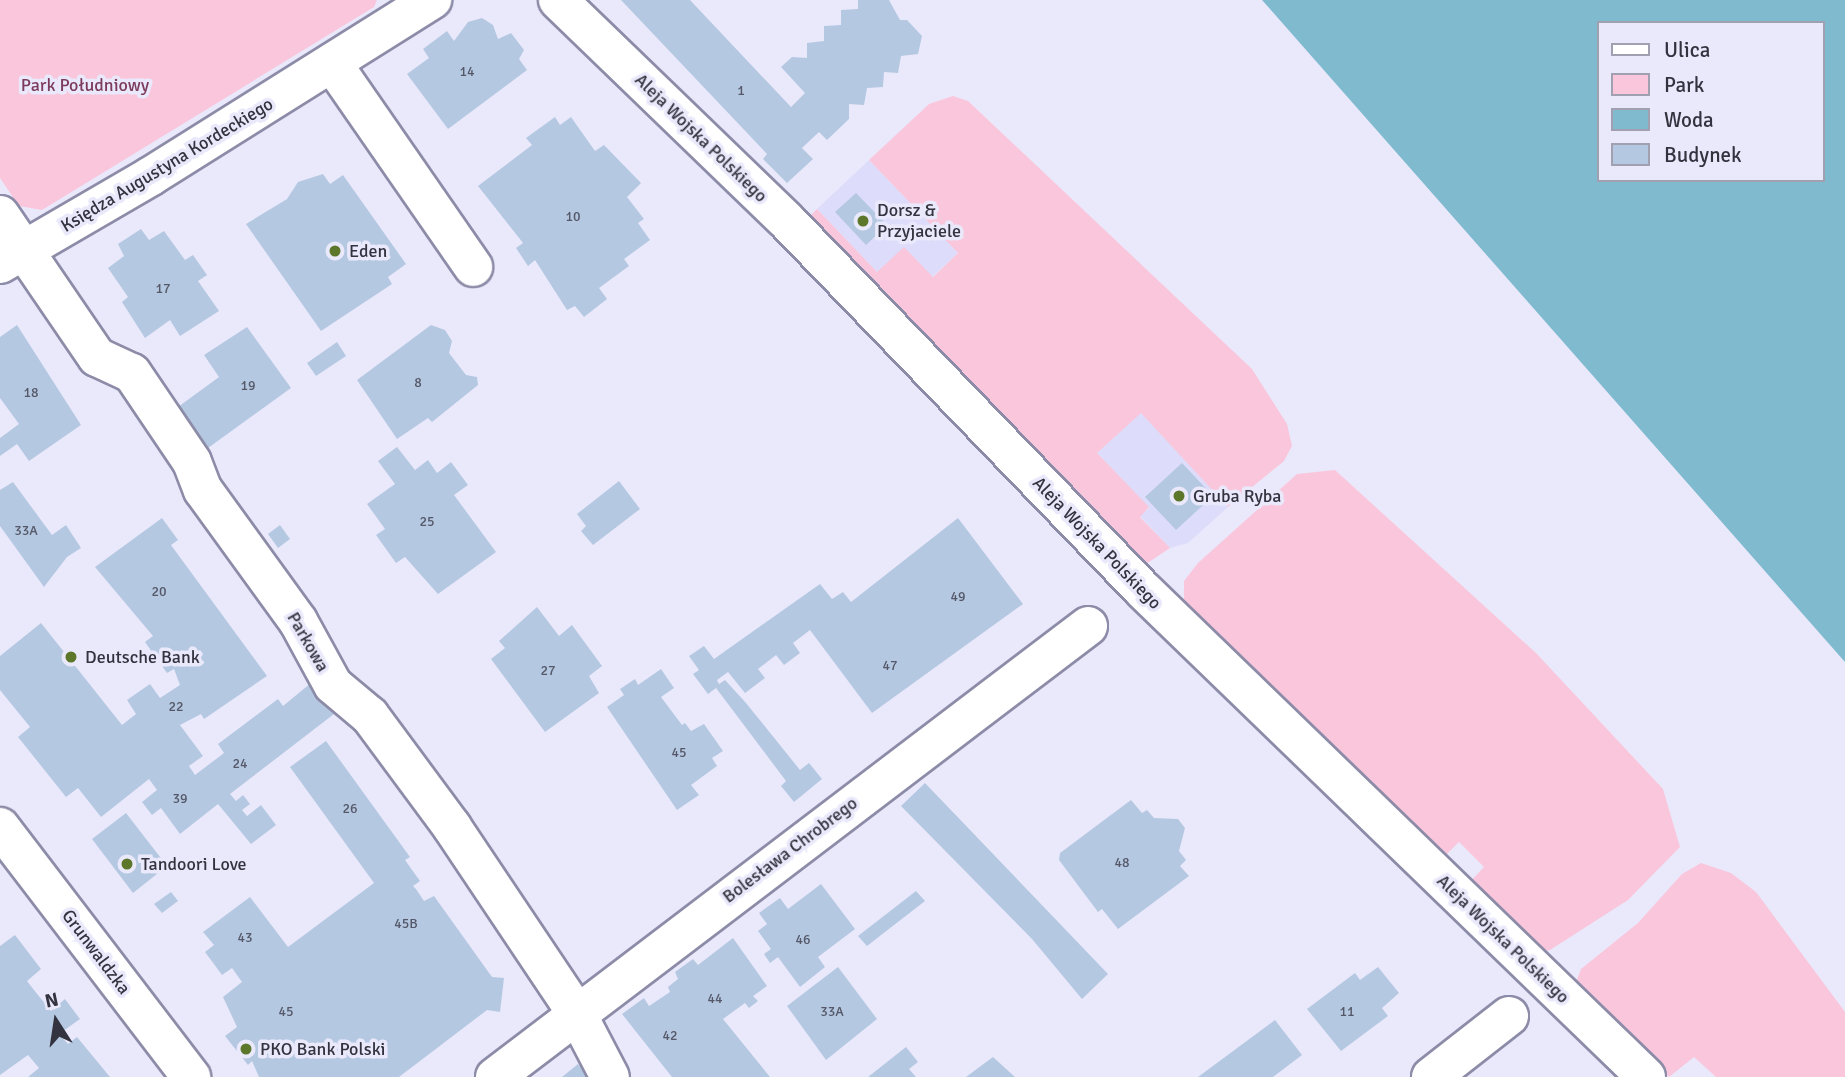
<!DOCTYPE html>
<meta charset="utf-8">
<style>
body{margin:0}
#map{position:relative;width:1845px;height:1077px;overflow:hidden;background:#eae9fc;font-family:Signika,sans-serif}
div>[style]{position:absolute}
.built>*{inset:0;background:#dddcfa}
.green>*{inset:0;background:#fac6db}
.water>*{inset:0;background:#80bacf}
.building>*{inset:0;background:#b5c8e1}
.roads{filter:drop-shadow(2px 0 #8d8ca8) drop-shadow(-2px 0 #8d8ca8) drop-shadow(0 2px #8d8ca8) drop-shadow(0 -2px #8d8ca8)}
.minor>*{height:38px;margin:-19px;padding:0 19px;transform-origin:19px;border-radius:19px;background:#fff}
.dots>*{width:19px;height:19px;translate:-50% -50%;box-sizing:border-box;border:4px solid #eae9fc;border-radius:50%}
span{translate:-50% -50%;white-space:nowrap;text-align:center;line-height:1.15;-webkit-text-stroke:7px #eae9fc;paint-order:stroke}
.number-label{font-size:14px;color:#545868}
.number-label span{-webkit-text-stroke-width:0}
.park-label{font-size:18px;color:#7c3b5a}
.street-label{font-size:18px;color:#33333f}
.poi-label{font-size:18px;color:#33333f}
.left{translate:0 -50%;text-align:left}
.legend{position:absolute;left:1597px;top:21px;width:228px;height:161px;box-sizing:border-box;background:#eae9fc;border:2px solid #a1a0b0;margin:0;padding:9px 12px;list-style:none;font-size:21px;color:#33333f}
.legend li{display:flex;align-items:center;gap:14px;height:35px}
.legend b{width:35px;border:2px solid #a1a0b0}
.north{position:absolute;left:21px;top:986px;width:70px;height:70px;-webkit-text-stroke:5px #eae9fc;paint-order:stroke;rotate:348deg;font-size:19px;font-weight:700;line-height:28px;text-align:center;color:#33333f}
.north::after{content:'';display:block;margin:auto;width:24px;height:32px;background:#33333f;clip-path:polygon(50% 0,100% 100%,50% 72%,0 100%)}
</style>
<div id="map">
<div class="built">
<i style="clip-path:polygon(869px 160px,958px 253px,932px 277px,877px 272px,817px 209px)"></i>
<i style="clip-path:polygon(1141px 412px,1228px 507px,1188px 543px,1170px 548px,1140px 516px,1149px 508px,1097px 453px)"></i>
</div>
<div class="green">
<i style="clip-path:polygon(0 0,377px 0,374px 7px,42px 210px,19px 206px,0 178px)"></i>
<i style="clip-path:polygon(953px 96px,968px 101px,1252px 369px,1287px 424px,1292px 446px,1284px 461px,1228px 507px,1141px 413px,1097px 453px,1149px 507px,1140px 517px,1170px 548px,1140px 568px,1133px 552px,810px 216px,817px 209px,877px 272px,904px 247px,933px 277px,958px 253px,869px 160px,929px 104px)"></i>
<i style="clip-path:polygon(1335px 470px,1536px 653px,1663px 789px,1680px 847px,1628px 900px,1550px 950px,1538px 952px,1467px 885px,1484px 867px,1459px 842px,1442px 859px,1190px 613px,1184px 599px,1184px 581px,1198px 563px,1297px 474px)"></i>
<i style="clip-path:polygon(1701px 863px,1731px 873px,1756px 892px,1845px 1012px,1845px 1077px,1716px 1077px,1694px 1057px,1669px 1077px,1578px 991px,1576px 982px,1581px 969px,1638px 923px,1682px 874px)"></i>
</div>
<div class="water">
<i style="clip-path:polygon(evenodd,1262px 0,1845px 0,1845px 662px,1262px 0,1598px 23px,1822px 23px,1822px 180px,1598px 180px,1598px 23px)"></i>
</div>
<div class="building">
<i style="clip-path:polygon(621px 0,690px 0,791px 107px,805px 93px,781px 67px,792px 57px,807px 58px,807px 43px,824px 41px,824px 26px,841px 25px,841px 10px,858px 9px,858px 0,889px 0,900px 20px,907px 20px,922px 36px,918px 54px,901px 56px,898px 73px,884px 72px,883px 87px,867px 88px,864px 105px,849px 104px,849px 119px,827px 140px,819px 132px,802px 148px,813px 159px,787px 183px,763px 159px,767px 154px)"></i>
<i style="clip-path:polygon(482px 18px,493px 25px,498px 39px,511px 33px,524px 50px,519px 59px,527px 70px,448px 129px,407px 74px,429px 58px,423px 49px,447px 31px,454px 41px,468px 22px)"></i>
<i style="clip-path:polygon(555px 117px,560px 125px,571px 117px,595px 151px,604px 145px,641px 183px,627px 197px,644px 219px,638px 223px,650px 240px,624px 259px,629px 266px,599px 288px,607px 299px,584px 317px,575px 306px,567px 310px,535px 260px,528px 266px,516px 248px,523px 243px,478px 186px,532px 145px,526px 138px)"></i>
<i style="clip-path:polygon(323px 174px,330px 184px,343px 175px,406px 264px,388px 277px,392px 284px,321px 331px,246px 224px,287px 199px,298px 182px)"></i>
<i style="clip-path:polygon(856px 193px,887px 225px,866px 245px,835px 212px)"></i>
<i style="clip-path:polygon(141px 229px,149px 240px,164px 231px,185px 260px,193px 255px,207px 275px,198px 281px,219px 311px,180px 336px,170px 320px,145px 338px,122px 302px,128px 297px,108px 268px,124px 256px,118px 244px)"></i>
<i style="clip-path:polygon(17px 325px,81px 425px,29px 461px,17px 444px,0 456px,0 438px,19px 424px,0 398px,0 337px)"></i>
<i style="clip-path:polygon(431px 325px,445px 330px,452px 341px,449px 353px,466px 375px,477px 377px,478px 385px,432px 422px,428px 418px,397px 439px,357px 380px)"></i>
<i style="clip-path:polygon(247px 327px,291px 388px,208px 448px,178px 407px,219px 377px,204px 355px)"></i>
<i style="clip-path:polygon(337px 342px,346px 356px,316px 376px,307px 363px)"></i>
<i style="clip-path:polygon(397px 447px,415px 470px,428px 460px,437px 473px,451px 462px,468px 485px,454px 495px,496px 552px,438px 594px,405px 557px,396px 563px,376px 535px,385px 529px,367px 504px,395px 484px,378px 461px)"></i>
<i style="clip-path:polygon(1182px 463px,1213px 496px,1176px 530px,1145px 497px)"></i>
<i style="clip-path:polygon(619px 481px,640px 509px,593px 545px,581px 531px,586px 526px,577px 514px)"></i>
<i style="clip-path:polygon(13px 482px,52px 535px,66px 525px,81px 548px,67px 557px,44px 587px,0 526px,0 490px)"></i>
<i style="clip-path:polygon(162px 518px,178px 540px,171px 545px,267px 676px,204px 719px,201px 714px,180px 725px,203px 756px,189px 766px,195px 775px,224px 753px,218px 744px,278px 699px,283px 706px,311px 683px,334px 714px,230px 794px,236px 801px,243px 795px,250px 804px,242px 810px,247px 816px,261px 805px,276px 825px,251px 844px,218px 804px,180px 834px,161px 808px,152px 815px,142px 802px,157px 790px,149px 779px,101px 817px,78px 788px,66px 797px,18px 737px,30px 727px,0 690px,0 656px,41px 623px,122px 725px,136px 714px,127px 700px,150px 684px,160px 698px,180px 685px,174px 669px,167px 673px,145px 642px,153px 636px,95px 567px)"></i>
<i style="clip-path:polygon(958px 518px,1023px 604px,872px 713px,810px 630px,793px 643px,800px 653px,784px 665px,776px 655px,758px 669px,765px 678px,745px 693px,728px 672px,717px 680px,719px 684px,725px 680px,746px 703px,800px 770px,809px 763px,822px 779px,794px 802px,781px 786px,786px 781px,716px 688px,708px 694px,693px 674px,699px 670px,689px 656px,704px 646px,714px 659px,820px 584px,832px 599px,843px 592px,851px 602px)"></i>
<i style="clip-path:polygon(280px 525px,290px 539px,278px 548px,268px 534px)"></i>
<i style="clip-path:polygon(537px 607px,559px 636px,572px 625px,602px 666px,589px 676px,599px 693px,545px 732px,491px 659px,505px 648px,499px 641px)"></i>
<i style="clip-path:polygon(661px 669px,674px 688px,661px 697px,682px 725px,685px 723px,691px 731px,704px 724px,723px 751px,712px 758px,717px 766px,691px 785px,699px 795px,677px 810px,607px 707px,624px 695px,620px 689px,635px 679px,638px 685px)"></i>
<i style="clip-path:polygon(326px 741px,410px 857px,405px 860px,420px 881px,413px 886px,416px 889px,424px 901px,434px 896px,492px 977px,504px 978px,500px 1012px,487px 1010px,399px 1077px,259px 1077px,252px 1061px,248px 1065px,225px 1036px,237px 1027px,223px 997px,242px 982px,232px 968px,222px 975px,205px 952px,214px 945px,203px 932px,250px 897px,288px 947px,374px 883px,290px 767px)"></i>
<i style="clip-path:polygon(925px 783px,1108px 974px,1082px 999px,1032px 939px,901px 806px)"></i>
<i style="clip-path:polygon(1131px 800px,1142px 813px,1147px 810px,1154px 818px,1178px 819px,1185px 828px,1179px 851px,1186px 860px,1180px 866px,1189px 876px,1118px 929px,1102px 909px,1098px 912px,1059px 860px,1060px 853px)"></i>
<i style="clip-path:polygon(126px 813px,167px 866px,133px 893px,92px 839px)"></i>
<i style="clip-path:polygon(821px 884px,855px 929px,818px 957px,825px 967px,800px 987px,778px 957px,770px 963px,764px 954px,771px 949px,758px 931px,767px 924px,759px 913px,780px 898px,788px 909px)"></i>
<i style="clip-path:polygon(916px 891px,925px 901px,867px 946px,858px 936px)"></i>
<i style="clip-path:polygon(171px 892px,178px 901px,162px 913px,154px 904px)"></i>
<i style="clip-path:polygon(15px 935px,41px 969px,27px 981px,34px 990px,51px 1011px,65px 999px,80px 1019px,59px 1034px,68px 1044px,77px 1037px,110px 1077px,28px 1077px,39px 1068px,28px 1055px,0 1075px,0 946px)"></i>
<i style="clip-path:polygon(733px 938px,767px 986px,753px 996px,758px 1001px,749px 1008px,745px 1003px,723px 1019px,770px 1077px,672px 1077px,622px 1014px,644px 998px,649px 1006px,670px 992px,668px 987px,678px 979px,675px 972px,693px 959px,698px 965px)"></i>
<i style="clip-path:polygon(838px 967px,877px 1019px,826px 1060px,787px 1006px)"></i>
<i style="clip-path:polygon(1378px 967px,1399px 993px,1382px 1008px,1388px 1016px,1341px 1051px,1307px 1009px,1355px 973px,1360px 980px)"></i>
<i style="clip-path:polygon(1275px 1020px,1302px 1055px,1273px 1077px,1198px 1077px)"></i>
<i style="clip-path:polygon(906px 1047px,918px 1062px,909px 1069px,916px 1077px,868px 1077px)"></i>
<i style="clip-path:polygon(993px 1057px,1015px 1077px,966px 1077px)"></i>
<i style="clip-path:polygon(578px 1064px,588px 1077px,562px 1077px)"></i>
</div>
<div class="roads">
<div class="minor">
<i style="left:558px;top:0;width:315px;rotate:44deg"></i>
<i style="left:785px;top:219px;width:516px;rotate:46.02deg"></i>
<i style="left:1143px;top:590px;width:700px;rotate:44.07deg"></i>
<i style="left:332px;top:63px;width:248px;rotate:55.3deg"></i>
<i style="left:0;top:215px;width:172px;rotate:55.7deg"></i>
<i style="left:97px;top:357px;width:38px;rotate:25deg"></i>
<i style="left:132px;top:373px;width:107px;rotate:56deg"></i>
<i style="left:192px;top:462px;width:30px;rotate:69deg"></i>
<i style="left:203px;top:490px;width:162px;rotate:54.1deg"></i>
<i style="left:298px;top:621px;width:73px;rotate:61.3deg"></i>
<i style="left:333px;top:685px;width:48px;rotate:40deg"></i>
<i style="left:370px;top:716px;width:138px;rotate:53.5deg"></i>
<i style="left:452px;top:827px;width:223px;rotate:56.2deg"></i>
<i style="left:576px;top:1012px;width:73px;rotate:62.4deg"></i>
<i style="left:0;top:264px;width:175px;rotate:-30.2deg"></i>
<i style="left:151px;top:176px;width:332px;rotate:-32.1deg"></i>
<i style="left:0;top:827px;width:315px;rotate:52.6deg"></i>
<i style="left:495px;top:1077px;width:745px;rotate:-37.25deg"></i>
<i style="left:1431px;top:1077px;width:99px;rotate:-38deg"></i>
</div>
</div>
<div class="dots">
<i style="left:863px;top:221px;background:#5c772a"></i>
<i style="left:335px;top:251px;background:#5c772a"></i>
<i style="left:1179px;top:496px;background:#5c772a"></i>
<i style="left:71px;top:657px;background:#5c772a"></i>
<i style="left:127px;top:864px;background:#5c772a"></i>
<i style="left:246px;top:1049px;background:#5c772a"></i>
</div>
<div class="number-label">
<span style="left:467px;top:72px">14</span>
<span style="left:741px;top:91px">1</span>
<span style="left:573px;top:217px">10</span>
<span style="left:163px;top:289px">17</span>
<span style="left:418px;top:383px">8</span>
<span style="left:248px;top:386px">19</span>
<span style="left:31px;top:393px">18</span>
<span style="left:427px;top:522px">25</span>
<span style="left:26px;top:531px">33A</span>
<span style="left:159px;top:592px">20</span>
<span style="left:958px;top:597px">49</span>
<span style="left:890px;top:666px">47</span>
<span style="left:548px;top:671px">27</span>
<span style="left:176px;top:707px">22</span>
<span style="left:679px;top:753px">45</span>
<span style="left:240px;top:764px">24</span>
<span style="left:180px;top:799px">39</span>
<span style="left:350px;top:809px">26</span>
<span style="left:1122px;top:863px">48</span>
<span style="left:406px;top:924px">45B</span>
<span style="left:245px;top:938px">43</span>
<span style="left:803px;top:940px">46</span>
<span style="left:715px;top:999px">44</span>
<span style="left:286px;top:1012px">45</span>
<span style="left:832px;top:1012px">33A</span>
<span style="left:1347px;top:1012px">11</span>
<span style="left:670px;top:1036px">42</span>
</div>
<div class="park-label">
<span style="left:85px;top:85px">Park Południowy</span>
</div>
<div class="street-label">
<span style="left:701px;top:138px;rotate:44deg">Aleja Wojska Polskiego</span>
<span style="left:167px;top:165px;rotate:-31deg">Księdza Augustyna Kordeckiego</span>
<span style="left:1097px;top:543px;rotate:46deg">Aleja Wojska Polskiego</span>
<span style="left:308px;top:642px;rotate:60deg">Parkowa</span>
<span style="left:790px;top:850px;rotate:-37deg">Bolesława Chrobrego</span>
<span style="left:1503px;top:939px;rotate:44deg">Aleja Wojska Polskiego</span>
<span style="left:96px;top:952px;rotate:53deg">Grunwaldzka</span>
</div>
<div class="poi-label">
<span class="left" style="left:877px;top:221px">Dorsz &amp;<br>Przyjaciele</span>
<span class="left" style="left:349px;top:251px">Eden</span>
<span class="left" style="left:1193px;top:496px">Gruba Ryba</span>
<span class="left" style="left:85px;top:657px">Deutsche Bank</span>
<span class="left" style="left:141px;top:864px">Tandoori Love</span>
<span class="left" style="left:260px;top:1049px">PKO Bank Polski</span>
</div>
<ul class="legend">
<li><b style="height:9px;background:#fff"></b>Ulica</li>
<li><b style="height:19px;background:#fac6db"></b>Park</li>
<li><b style="height:19px;background:#80bacf"></b>Woda</li>
<li><b style="height:19px;background:#b5c8e1"></b>Budynek</li>
</ul>
<div class="north">N</div>
</div>
